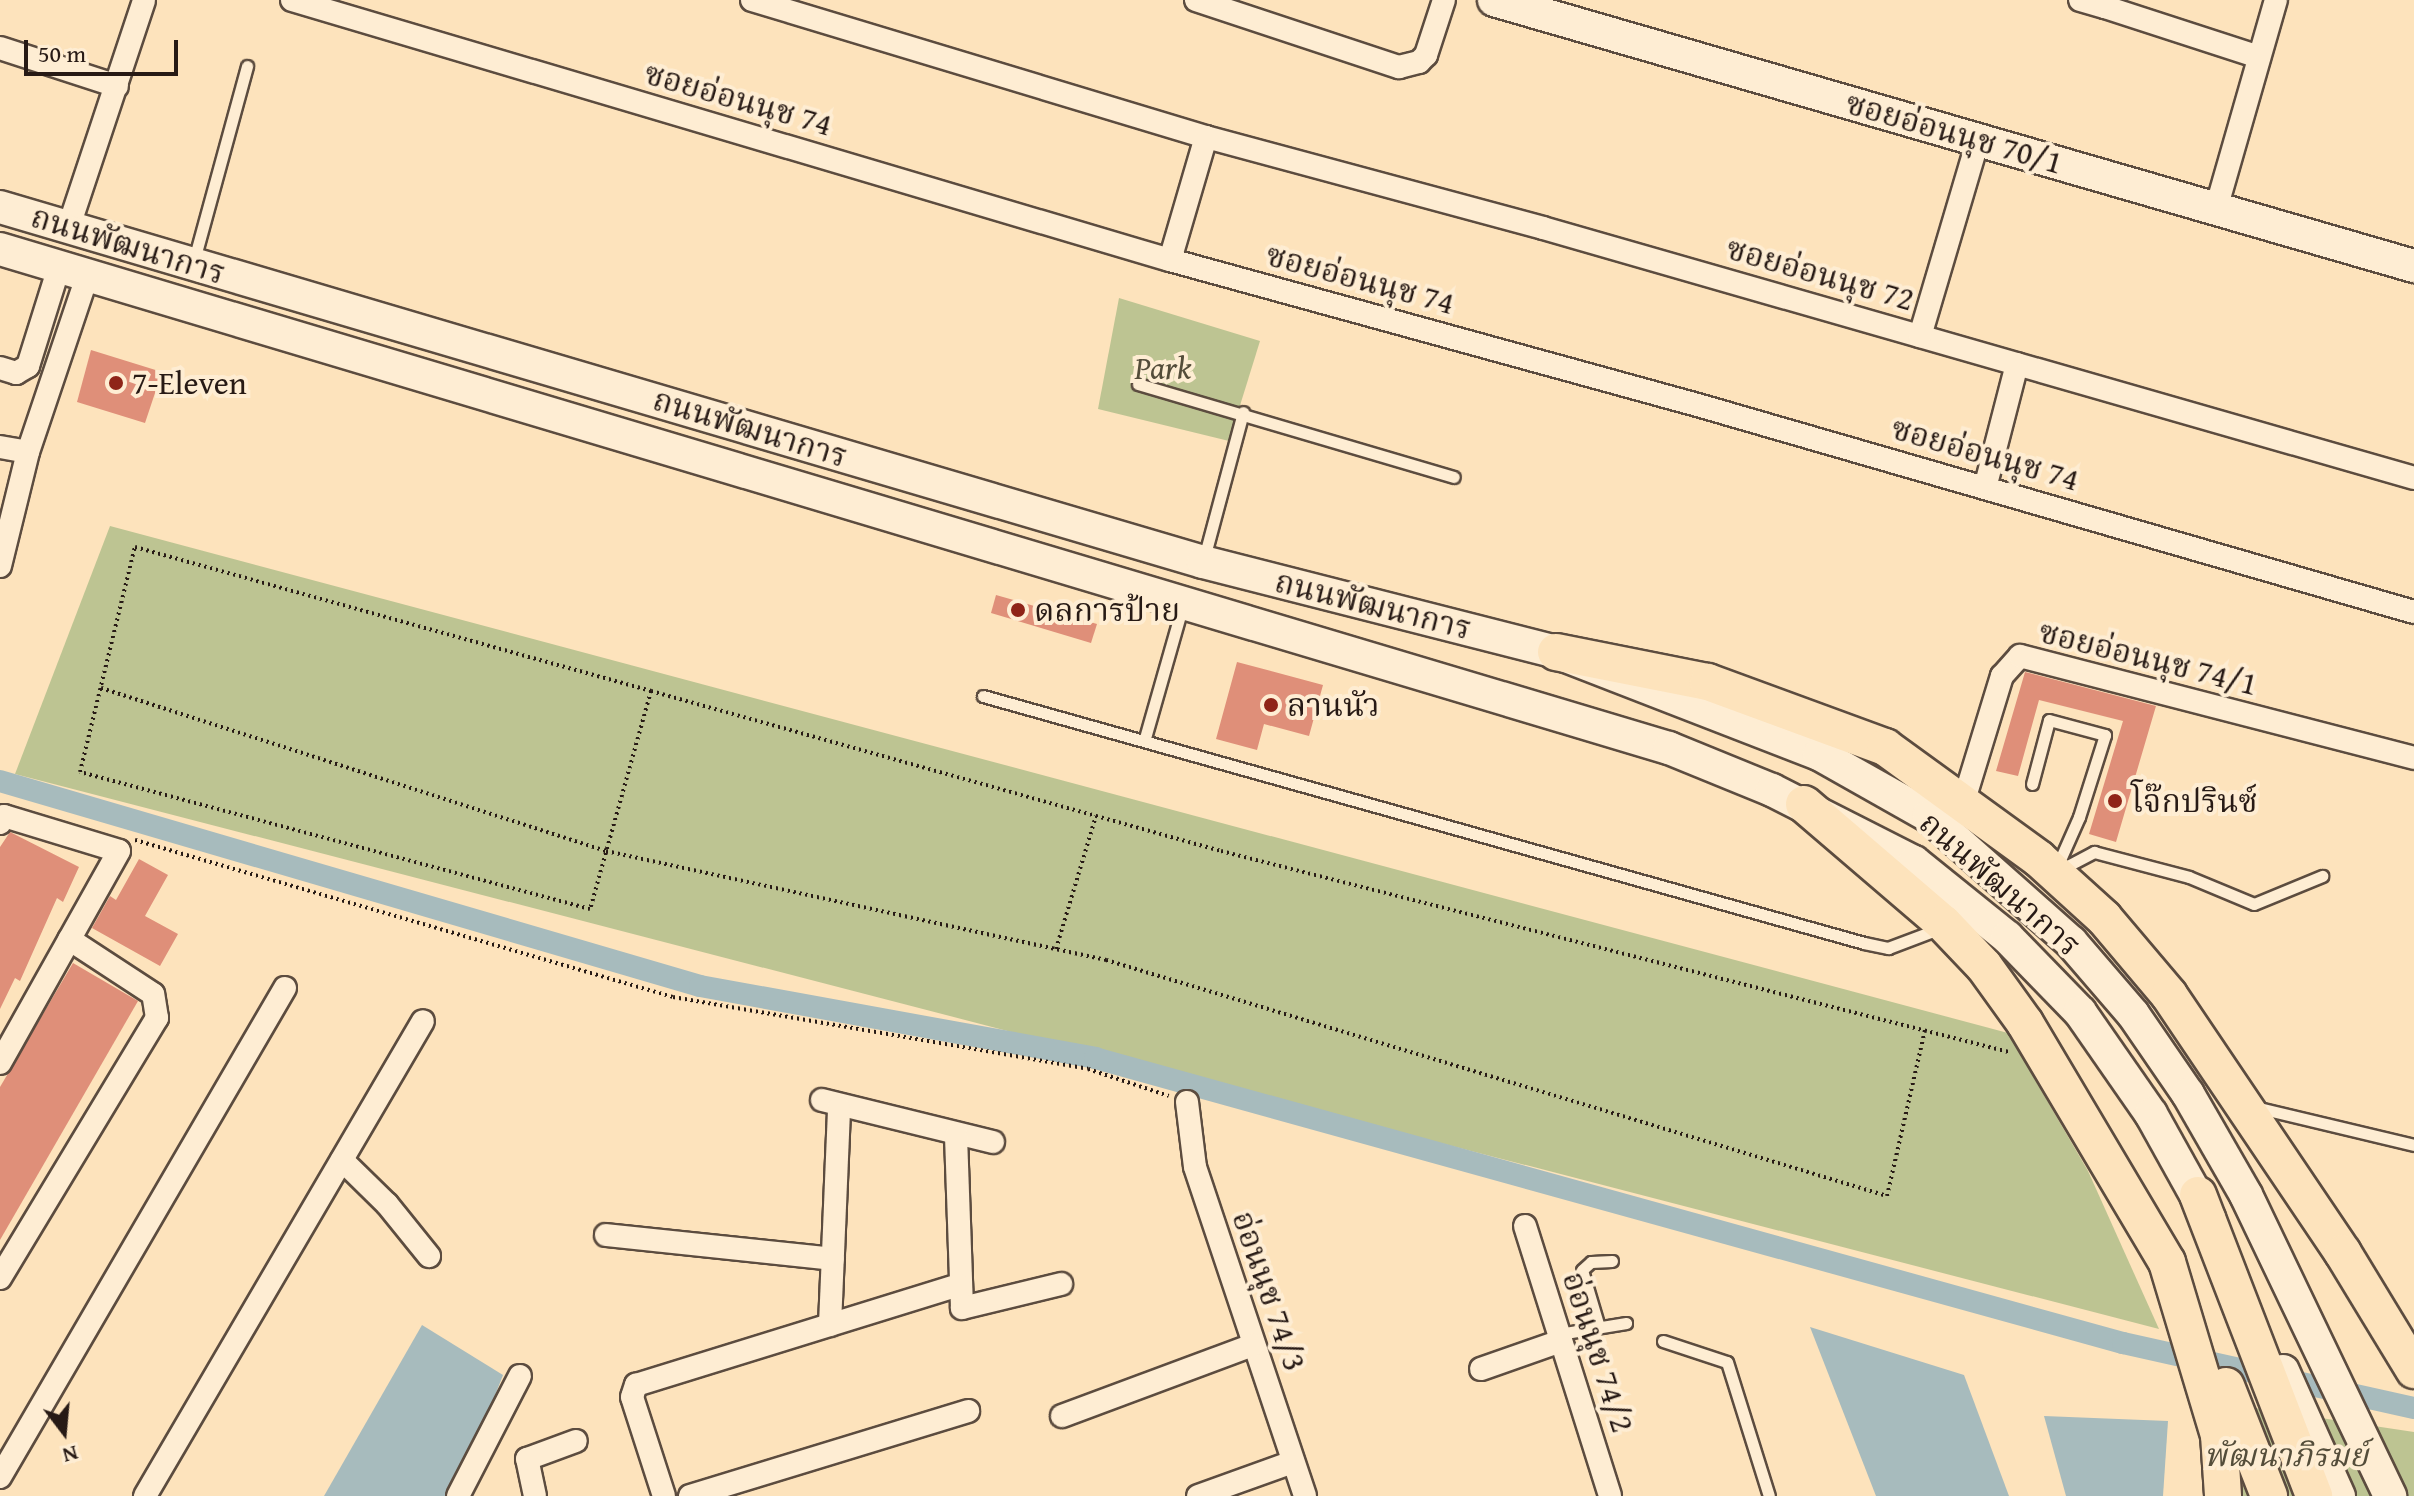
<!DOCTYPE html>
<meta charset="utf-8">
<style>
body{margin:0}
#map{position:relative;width:2414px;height:1496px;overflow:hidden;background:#fde3bc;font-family:"Gentium Book Plus","Noto Serif Thai",serif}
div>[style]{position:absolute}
.green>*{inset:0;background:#bdc492}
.water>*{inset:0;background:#a7bbbd}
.canal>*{height:22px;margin:-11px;padding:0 11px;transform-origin:11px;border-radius:11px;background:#a7bbbd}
.building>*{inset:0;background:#df8f79}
.path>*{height:4px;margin-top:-2px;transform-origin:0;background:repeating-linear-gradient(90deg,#271a15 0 2px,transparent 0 6px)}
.roads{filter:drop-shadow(2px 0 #5c4c3f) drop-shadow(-2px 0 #5c4c3f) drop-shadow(0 2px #5c4c3f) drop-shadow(0 -2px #5c4c3f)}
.lane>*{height:11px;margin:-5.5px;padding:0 5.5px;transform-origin:5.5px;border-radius:5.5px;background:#feedd3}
.street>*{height:22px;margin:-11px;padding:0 11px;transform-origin:11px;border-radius:11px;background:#feedd3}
.secondary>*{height:32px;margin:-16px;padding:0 16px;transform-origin:16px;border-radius:16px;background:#feedd3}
.primary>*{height:36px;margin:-18px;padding:0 18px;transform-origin:18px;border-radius:18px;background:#fde3bc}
.dots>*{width:22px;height:22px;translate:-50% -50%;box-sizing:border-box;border:4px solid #feedd3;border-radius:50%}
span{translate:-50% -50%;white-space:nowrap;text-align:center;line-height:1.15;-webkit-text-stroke:8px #feedd3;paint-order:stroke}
.street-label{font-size:32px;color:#271a15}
.park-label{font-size:32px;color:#544d3a;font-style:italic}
.poi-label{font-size:32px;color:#271a15}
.left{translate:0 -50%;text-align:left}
.north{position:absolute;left:24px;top:1392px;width:80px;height:80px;-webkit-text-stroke:6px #feedd3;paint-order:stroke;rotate:164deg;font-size:22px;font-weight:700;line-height:32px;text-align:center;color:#271a15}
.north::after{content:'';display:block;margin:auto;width:28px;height:36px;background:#271a15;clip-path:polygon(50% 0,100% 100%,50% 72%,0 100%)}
.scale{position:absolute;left:24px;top:40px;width:154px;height:36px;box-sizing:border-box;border:4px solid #271a15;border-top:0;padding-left:10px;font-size:24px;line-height:28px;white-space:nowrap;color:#271a15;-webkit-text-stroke:6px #feedd3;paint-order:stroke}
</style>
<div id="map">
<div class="green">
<i style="clip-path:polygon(1119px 298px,1260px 341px,1229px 441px,1098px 409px)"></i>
<i style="clip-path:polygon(110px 526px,2008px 1033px,2088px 1171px,2159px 1329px,15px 774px)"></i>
<i style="clip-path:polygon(2241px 1406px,2414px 1432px,2414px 1496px,2243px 1496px)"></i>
</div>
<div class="water">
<i style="clip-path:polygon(422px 1325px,503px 1375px,456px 1496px,324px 1496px)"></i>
<i style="clip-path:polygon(1810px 1327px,1964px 1375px,2009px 1496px,1876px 1496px)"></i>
<i style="clip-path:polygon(2044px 1416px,2168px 1421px,2163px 1496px,2066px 1496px)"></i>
</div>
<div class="canal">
<i style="left:0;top:781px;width:729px;rotate:16.32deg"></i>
<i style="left:700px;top:986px;width:402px;rotate:10.3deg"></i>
<i style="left:1095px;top:1058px;width:1067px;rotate:15.5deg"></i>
<i style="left:2123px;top:1343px;width:298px;rotate:12.6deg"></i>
</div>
<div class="building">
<i style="clip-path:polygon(91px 350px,162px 372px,145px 423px,77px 402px)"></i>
<i style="clip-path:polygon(996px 595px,1097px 624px,1091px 643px,991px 613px)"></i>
<i style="clip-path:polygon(1237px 662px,1323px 685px,1309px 736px,1264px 724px,1257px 750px,1216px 739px)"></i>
<i style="clip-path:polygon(2025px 672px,2156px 706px,2116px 842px,2089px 834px,2123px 721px,2039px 700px,2018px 776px,1996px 771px)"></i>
<i style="clip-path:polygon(10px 832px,79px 867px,63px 902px,57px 898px,20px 981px,15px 978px,0 1009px,0 847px)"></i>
<i style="clip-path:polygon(139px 859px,168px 875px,145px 916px,178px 934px,160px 966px,92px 928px,110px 896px,116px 900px)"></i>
<i style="clip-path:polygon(73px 963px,138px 1001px,0 1240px,0 1087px)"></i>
</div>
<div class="path">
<i style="left:101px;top:688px;width:531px;rotate:17.89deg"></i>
<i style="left:606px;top:851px;width:512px;rotate:12.3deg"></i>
<i style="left:1106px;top:960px;width:816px;rotate:16.81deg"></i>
<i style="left:1887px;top:1196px;width:170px;rotate:-77.1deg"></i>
<i style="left:651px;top:691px;width:226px;rotate:105.6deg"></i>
<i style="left:590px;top:909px;width:528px;rotate:-164.96deg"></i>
<i style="left:80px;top:772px;width:232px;rotate:-76.3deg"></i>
<i style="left:135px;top:547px;width:536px;rotate:15.59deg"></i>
<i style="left:651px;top:691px;width:592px;rotate:15.68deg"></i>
<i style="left:1221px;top:851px;width:813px;rotate:14.31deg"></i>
<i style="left:135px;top:840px;width:560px;rotate:16.27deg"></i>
<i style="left:673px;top:997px;width:421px;rotate:9.8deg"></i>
<i style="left:1088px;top:1069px;width:85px;rotate:18.4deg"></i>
<i style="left:1056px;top:949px;width:139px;rotate:-73.3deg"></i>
</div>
<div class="roads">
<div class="lane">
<i style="left:194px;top:260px;width:201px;rotate:-74.7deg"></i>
<i style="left:1138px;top:384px;width:329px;rotate:16.4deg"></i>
<i style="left:1204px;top:558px;width:151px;rotate:-75deg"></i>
<i style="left:983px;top:696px;width:915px;rotate:15.66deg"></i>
<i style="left:1864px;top:943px;width:25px;rotate:12deg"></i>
<i style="left:1888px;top:948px;width:57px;rotate:-20.7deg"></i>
<i style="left:1145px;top:738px;width:138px;rotate:-74.1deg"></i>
<i style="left:2032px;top:784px;width:66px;rotate:-75.1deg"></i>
<i style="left:2049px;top:720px;width:58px;rotate:15deg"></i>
<i style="left:2105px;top:735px;width:86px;rotate:107.6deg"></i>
<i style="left:2079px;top:817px;width:57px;rotate:113.9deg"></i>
<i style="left:2058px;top:871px;width:41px;rotate:-27.8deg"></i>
<i style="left:2094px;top:852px;width:98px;rotate:14.7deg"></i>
<i style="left:2189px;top:877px;width:70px;rotate:22.6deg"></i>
<i style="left:2254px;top:904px;width:74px;rotate:-22.4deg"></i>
<i style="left:2255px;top:1107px;width:163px;rotate:13.4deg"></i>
<i style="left:1599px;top:1327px;width:59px;rotate:-106.6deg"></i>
<i style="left:1582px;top:1270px;width:12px;rotate:-42deg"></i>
<i style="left:1591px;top:1262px;width:21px;rotate:-3deg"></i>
<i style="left:1559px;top:1334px;width:68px;rotate:-9.3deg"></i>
<i style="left:1663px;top:1341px;width:67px;rotate:18.2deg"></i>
<i style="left:1727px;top:1362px;width:140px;rotate:72.6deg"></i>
</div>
<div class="street">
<i style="left:292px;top:0;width:916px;rotate:16.5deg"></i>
<i style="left:1170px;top:260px;width:551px;rotate:15.37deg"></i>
<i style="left:1701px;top:406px;width:742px;rotate:16.12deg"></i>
<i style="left:752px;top:0;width:474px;rotate:16.8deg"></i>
<i style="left:1206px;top:137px;width:349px;rotate:15.1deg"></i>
<i style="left:1543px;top:228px;width:906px;rotate:16.01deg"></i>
<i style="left:1196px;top:0;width:214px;rotate:18.3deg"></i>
<i style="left:1399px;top:67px;width:21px;rotate:-14deg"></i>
<i style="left:1419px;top:62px;width:10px;rotate:-45deg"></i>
<i style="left:1426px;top:55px;width:58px;rotate:-71.9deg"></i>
<i style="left:2080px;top:0;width:26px;rotate:16deg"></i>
<i style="left:2105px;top:7px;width:7px;rotate:-74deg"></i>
<i style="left:2105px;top:7px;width:162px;rotate:18deg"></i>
<i style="left:0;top:48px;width:123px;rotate:18deg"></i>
<i style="left:2216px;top:209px;width:217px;rotate:-74deg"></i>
<i style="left:69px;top:226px;width:238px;rotate:-71.6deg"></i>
<i style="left:1170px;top:260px;width:128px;rotate:-73.7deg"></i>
<i style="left:1920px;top:336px;width:204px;rotate:-73.5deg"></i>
<i style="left:0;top:368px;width:17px;rotate:17deg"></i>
<i style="left:16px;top:373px;width:14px;rotate:-30deg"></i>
<i style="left:28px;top:366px;width:104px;rotate:-72.6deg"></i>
<i style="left:0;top:447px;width:28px;rotate:10deg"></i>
<i style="left:1985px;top:488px;width:128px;rotate:-75.5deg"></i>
<i style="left:0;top:566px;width:117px;rotate:-76.2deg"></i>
<i style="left:28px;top:452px;width:185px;rotate:-71.4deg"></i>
<i style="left:1964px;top:800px;width:130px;rotate:-73deg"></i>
<i style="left:2002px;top:676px;width:27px;rotate:-48deg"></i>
<i style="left:2020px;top:656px;width:407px;rotate:14.5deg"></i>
<i style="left:0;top:823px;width:8px;rotate:-60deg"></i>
<i style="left:4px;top:816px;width:120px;rotate:16.9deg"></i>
<i style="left:119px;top:851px;width:243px;rotate:119.3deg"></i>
<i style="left:822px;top:1100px;width:176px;rotate:13.8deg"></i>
<i style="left:1187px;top:1102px;width:65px;rotate:83deg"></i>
<i style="left:1195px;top:1167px;width:347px;rotate:71.5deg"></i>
<i style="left:956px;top:1136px;width:172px;rotate:88deg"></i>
<i style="left:962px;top:1308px;width:102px;rotate:-13.6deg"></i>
<i style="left:342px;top:1160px;width:63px;rotate:44.4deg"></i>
<i style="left:387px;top:1204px;width:67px;rotate:51.1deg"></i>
<i style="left:1525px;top:1226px;width:283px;rotate:72.5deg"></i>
<i style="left:606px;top:1235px;width:228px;rotate:6deg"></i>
<i style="left:0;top:1278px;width:304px;rotate:-58.9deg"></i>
<i style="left:157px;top:1018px;width:24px;rotate:-99deg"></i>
<i style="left:153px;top:994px;width:100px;rotate:-146.8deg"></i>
<i style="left:830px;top:1325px;width:217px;rotate:-87.6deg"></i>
<i style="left:1481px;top:1369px;width:85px;rotate:-19.3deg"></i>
<i style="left:1062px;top:1416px;width:204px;rotate:-20.4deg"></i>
<i style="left:0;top:1477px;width:566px;rotate:-59.77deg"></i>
<i style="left:145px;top:1496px;width:550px;rotate:-59.66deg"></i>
<i style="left:458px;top:1496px;width:135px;rotate:-62.7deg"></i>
<i style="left:535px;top:1496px;width:38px;rotate:-102deg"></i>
<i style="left:527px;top:1459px;width:52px;rotate:-20.2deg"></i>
<i style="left:664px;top:1496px;width:104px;rotate:-107.9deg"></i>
<i style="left:632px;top:1397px;width:13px;rotate:-72deg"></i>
<i style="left:636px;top:1385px;width:338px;rotate:-17.2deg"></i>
<i style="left:690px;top:1496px;width:291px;rotate:-17deg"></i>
<i style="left:1198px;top:1496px;width:101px;rotate:-19.7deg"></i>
</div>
<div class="secondary">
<i style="left:1494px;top:0;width:958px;rotate:16.13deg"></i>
<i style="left:0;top:207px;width:1254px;rotate:16.44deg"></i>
<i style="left:1203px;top:562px;width:364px;rotate:14.3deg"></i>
<i style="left:1556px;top:652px;width:282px;rotate:21.2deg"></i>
<i style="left:1819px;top:754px;width:126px;rotate:29.4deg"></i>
<i style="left:1929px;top:816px;width:190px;rotate:41.6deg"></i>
<i style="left:2071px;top:942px;width:95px;rotate:49.3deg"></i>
<i style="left:2133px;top:1014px;width:97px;rotate:55.5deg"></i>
<i style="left:2188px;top:1094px;width:116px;rotate:60.1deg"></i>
<i style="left:2246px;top:1195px;width:334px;rotate:64.4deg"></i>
<i style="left:0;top:249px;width:1742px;rotate:16.65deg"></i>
<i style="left:1669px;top:748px;width:111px;rotate:22.2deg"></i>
<i style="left:1772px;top:790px;width:159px;rotate:26.9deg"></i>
<i style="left:1914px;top:862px;width:119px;rotate:38.9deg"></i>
<i style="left:2007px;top:937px;width:105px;rotate:45.8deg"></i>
<i style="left:2080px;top:1012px;width:124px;rotate:55.2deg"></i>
<i style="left:2151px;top:1114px;width:119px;rotate:60.9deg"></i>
<i style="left:2283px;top:1371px;width:137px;rotate:65.9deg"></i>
</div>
<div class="primary">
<i style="left:1556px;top:652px;width:155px;rotate:11.2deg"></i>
<i style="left:1708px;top:682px;width:189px;rotate:20.2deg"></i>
<i style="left:1885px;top:747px;width:190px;rotate:36deg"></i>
<i style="left:2039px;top:859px;width:88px;rotate:42.2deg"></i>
<i style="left:2104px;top:918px;width:101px;rotate:49.8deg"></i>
<i style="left:2169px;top:995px;width:311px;rotate:56deg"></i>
<i style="left:2343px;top:1253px;width:137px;rotate:58.7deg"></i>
<i style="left:1804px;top:804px;width:183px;rotate:40.6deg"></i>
<i style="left:1943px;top:923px;width:59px;rotate:46.4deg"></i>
<i style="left:1984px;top:966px;width:70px;rotate:54.3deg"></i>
<i style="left:2025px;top:1023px;width:278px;rotate:59.3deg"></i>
<i style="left:2167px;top:1262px;width:181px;rotate:73.3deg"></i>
<i style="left:2219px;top:1435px;width:61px;rotate:86.2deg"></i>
<i style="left:2198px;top:1195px;width:323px;rotate:68.9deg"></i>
<i style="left:2226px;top:1386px;width:118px;rotate:68.6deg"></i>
</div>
</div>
<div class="dots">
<i style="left:116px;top:383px;background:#8f2418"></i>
<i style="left:1018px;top:610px;background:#8f2418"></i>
<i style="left:1271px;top:705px;background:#8f2418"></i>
<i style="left:2115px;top:801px;background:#8f2418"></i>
</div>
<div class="street-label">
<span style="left:738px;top:99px;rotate:16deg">ซอยอ่อนนุช 74</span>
<span style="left:1954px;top:133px;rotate:16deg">ซอยอ่อนนุช 70/1</span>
<span style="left:128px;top:245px;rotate:17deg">ถนนพัฒนาการ</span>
<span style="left:1820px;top:274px;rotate:16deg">ซอยอ่อนนุช 72</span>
<span style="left:1360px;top:279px;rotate:15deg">ซอยอ่อนนุช 74</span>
<span style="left:750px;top:428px;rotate:17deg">ถนนพัฒนาการ</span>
<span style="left:1985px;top:454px;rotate:16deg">ซอยอ่อนนุช 74</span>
<span style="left:1373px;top:605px;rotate:14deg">ถนนพัฒนาการ</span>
<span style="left:2148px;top:658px;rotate:14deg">ซอยอ่อนนุช 74/1</span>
<span style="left:2000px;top:884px;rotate:41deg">ถนนพัฒนาการ</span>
<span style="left:1269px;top:1291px;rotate:71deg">อ่อนนุช 74/3</span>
<span style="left:1598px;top:1352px;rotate:72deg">อ่อนนุช 74/2</span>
</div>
<div class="park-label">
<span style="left:1163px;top:368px">Park</span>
<span style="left:2286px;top:1455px">พัฒนาภิรมย์</span>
</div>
<div class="poi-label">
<span class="left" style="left:132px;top:383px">7-Eleven</span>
<span class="left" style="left:1034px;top:610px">ดลการป้าย</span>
<span class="left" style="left:1287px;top:705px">ลานนัว</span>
<span class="left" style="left:2131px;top:801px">โจ๊กปรินซ์</span>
</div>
<div class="north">N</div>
<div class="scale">50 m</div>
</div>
